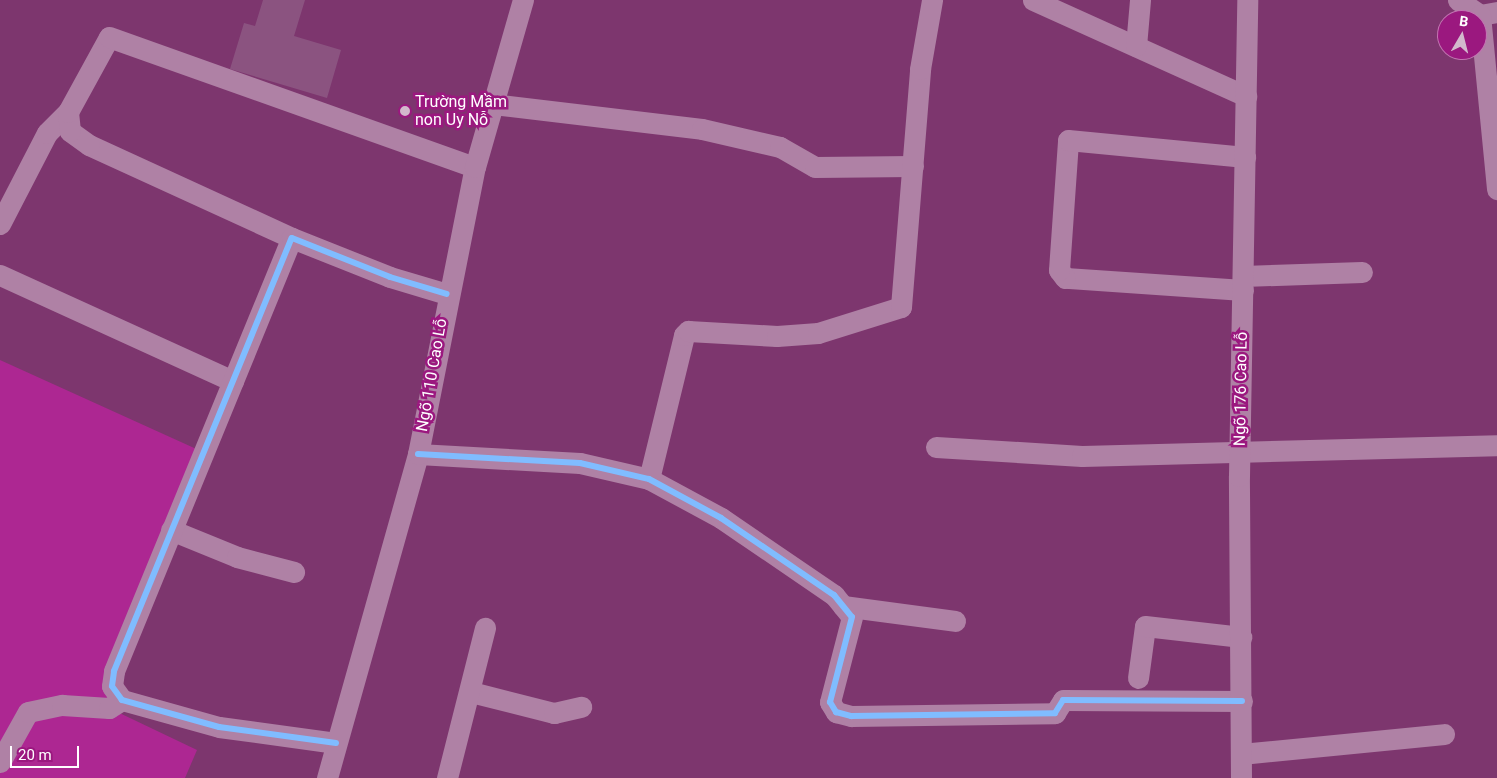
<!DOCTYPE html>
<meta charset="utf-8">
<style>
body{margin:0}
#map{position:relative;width:1497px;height:778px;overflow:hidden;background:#7d366e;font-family:Roboto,sans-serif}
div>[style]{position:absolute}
.green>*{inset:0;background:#ad2792}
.building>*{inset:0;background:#8b5380}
.street>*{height:21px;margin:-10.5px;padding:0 10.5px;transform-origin:10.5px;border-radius:10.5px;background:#af81a5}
.cycleway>*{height:6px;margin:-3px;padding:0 3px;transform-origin:3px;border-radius:3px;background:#80bcff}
.dots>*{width:14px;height:14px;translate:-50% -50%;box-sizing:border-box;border:2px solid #9b187f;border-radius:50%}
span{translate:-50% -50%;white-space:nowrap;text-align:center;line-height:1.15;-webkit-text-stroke:5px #9b187f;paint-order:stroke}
.poi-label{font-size:16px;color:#fff}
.left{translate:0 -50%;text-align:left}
.street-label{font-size:16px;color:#fff}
.north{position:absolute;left:1437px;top:10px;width:50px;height:50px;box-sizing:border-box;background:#9b187f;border:1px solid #c374b2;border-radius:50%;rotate:8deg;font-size:14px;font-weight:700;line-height:20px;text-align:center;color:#fff}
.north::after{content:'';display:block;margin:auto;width:18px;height:22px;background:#d2b9cc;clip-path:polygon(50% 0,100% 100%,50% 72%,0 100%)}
.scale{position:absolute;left:10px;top:746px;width:69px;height:22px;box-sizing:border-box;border:2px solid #fff;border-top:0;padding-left:6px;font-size:15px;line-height:18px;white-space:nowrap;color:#fff;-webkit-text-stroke:4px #9b187f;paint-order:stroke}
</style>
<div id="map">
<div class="green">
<i style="clip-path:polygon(0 360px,203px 452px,109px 708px,197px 750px,185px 778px,0 778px)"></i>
</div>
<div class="building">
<i style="clip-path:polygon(263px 0,305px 0,294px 36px,341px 50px,327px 98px,230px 69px,244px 23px,255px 26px)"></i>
</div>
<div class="street">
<i style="left:1033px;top:0;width:234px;rotate:24.3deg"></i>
<i style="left:1458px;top:0;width:27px;rotate:34deg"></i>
<i style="left:1480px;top:15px;width:17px;rotate:-10deg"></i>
<i style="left:1480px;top:15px;width:175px;rotate:84.4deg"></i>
<i style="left:1136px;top:46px;width:46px;rotate:-85deg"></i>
<i style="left:493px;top:104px;width:210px;rotate:6.8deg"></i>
<i style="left:702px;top:129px;width:80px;rotate:13deg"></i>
<i style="left:780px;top:147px;width:40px;rotate:29.7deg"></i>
<i style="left:815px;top:167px;width:98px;rotate:-0.6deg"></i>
<i style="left:0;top:224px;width:102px;rotate:-62.7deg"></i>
<i style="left:47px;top:133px;width:30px;rotate:-45deg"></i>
<i style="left:292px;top:238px;width:223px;rotate:-155.4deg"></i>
<i style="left:89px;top:145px;width:24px;rotate:-144deg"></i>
<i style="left:70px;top:131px;width:19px;rotate:-96deg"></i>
<i style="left:68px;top:112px;width:85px;rotate:-61.3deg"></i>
<i style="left:109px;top:37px;width:388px;rotate:19.6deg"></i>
<i style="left:0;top:275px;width:256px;rotate:24.5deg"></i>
<i style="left:1243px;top:276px;width:119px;rotate:-1.9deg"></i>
<i style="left:1243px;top:290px;width:178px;rotate:-176.1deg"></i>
<i style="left:1065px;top:278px;width:10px;rotate:-127deg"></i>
<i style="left:1059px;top:270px;width:130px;rotate:-86deg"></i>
<i style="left:1068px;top:140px;width:178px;rotate:5.5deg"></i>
<i style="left:936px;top:447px;width:146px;rotate:3.5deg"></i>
<i style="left:1082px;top:456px;width:415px;rotate:-1.5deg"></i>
<i style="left:418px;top:454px;width:162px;rotate:3.2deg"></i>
<i style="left:580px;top:463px;width:71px;rotate:13.1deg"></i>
<i style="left:649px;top:479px;width:82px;rotate:28.4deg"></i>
<i style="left:721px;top:518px;width:137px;rotate:34.3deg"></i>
<i style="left:834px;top:595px;width:28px;rotate:51deg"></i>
<i style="left:852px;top:617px;width:88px;rotate:104.5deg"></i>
<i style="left:830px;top:702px;width:12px;rotate:59deg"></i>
<i style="left:836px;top:712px;width:16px;rotate:15deg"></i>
<i style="left:851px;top:716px;width:204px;rotate:-0.8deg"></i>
<i style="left:1055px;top:713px;width:15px;rotate:-58deg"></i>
<i style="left:1063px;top:700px;width:179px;rotate:0.3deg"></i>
<i style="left:649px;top:479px;width:148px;rotate:-76.3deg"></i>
<i style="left:684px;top:335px;width:6px;rotate:-45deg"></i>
<i style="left:688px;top:331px;width:89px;rotate:3.2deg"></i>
<i style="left:777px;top:336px;width:41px;rotate:-4.2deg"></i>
<i style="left:818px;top:333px;width:87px;rotate:-17.4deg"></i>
<i style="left:901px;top:307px;width:239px;rotate:-85.4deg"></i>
<i style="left:920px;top:69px;width:70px;rotate:-80.1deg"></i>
<i style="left:171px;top:530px;width:71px;rotate:22.2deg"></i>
<i style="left:237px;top:557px;width:59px;rotate:14.7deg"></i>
<i style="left:843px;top:606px;width:113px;rotate:7.6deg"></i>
<i style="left:1138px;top:678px;width:52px;rotate:-82.3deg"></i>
<i style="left:1145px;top:626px;width:97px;rotate:6.5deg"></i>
<i style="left:471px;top:692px;width:86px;rotate:14.2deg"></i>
<i style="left:554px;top:713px;width:28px;rotate:-13deg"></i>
<i style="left:336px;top:743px;width:118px;rotate:-172.2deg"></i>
<i style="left:219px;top:727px;width:101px;rotate:-164.4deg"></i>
<i style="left:122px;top:700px;width:17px;rotate:-126deg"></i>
<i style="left:112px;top:686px;width:15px;rotate:-82deg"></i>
<i style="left:114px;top:671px;width:468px;rotate:-67.7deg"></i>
<i style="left:292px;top:238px;width:105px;rotate:21.7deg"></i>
<i style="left:390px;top:277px;width:59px;rotate:16.6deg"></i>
<i style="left:1241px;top:754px;width:204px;rotate:-5.6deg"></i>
<i style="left:0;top:762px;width:57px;rotate:-60.8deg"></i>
<i style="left:28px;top:712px;width:35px;rotate:-12deg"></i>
<i style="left:62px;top:705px;width:47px;rotate:3.7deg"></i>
<i style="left:109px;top:708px;width:15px;rotate:-32deg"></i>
<i style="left:327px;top:778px;width:337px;rotate:-74.3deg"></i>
<i style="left:418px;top:454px;width:293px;rotate:-78.8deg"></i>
<i style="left:475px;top:167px;width:174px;rotate:-74deg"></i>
<i style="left:447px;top:778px;width:155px;rotate:-75.8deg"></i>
<i style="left:1241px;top:778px;width:302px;rotate:-90.4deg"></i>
<i style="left:1239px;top:476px;width:476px;rotate:-89deg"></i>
</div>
<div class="cycleway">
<i style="left:418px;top:454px;width:162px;rotate:3.2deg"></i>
<i style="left:580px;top:463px;width:71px;rotate:13.1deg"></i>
<i style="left:649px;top:479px;width:82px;rotate:28.4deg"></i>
<i style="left:721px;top:518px;width:137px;rotate:34.3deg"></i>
<i style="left:834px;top:595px;width:28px;rotate:51deg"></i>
<i style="left:852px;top:617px;width:88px;rotate:104.5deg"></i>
<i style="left:830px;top:702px;width:12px;rotate:59deg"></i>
<i style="left:836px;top:712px;width:16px;rotate:15deg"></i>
<i style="left:851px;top:716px;width:204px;rotate:-0.8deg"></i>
<i style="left:1055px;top:713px;width:15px;rotate:-58deg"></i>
<i style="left:1063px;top:700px;width:179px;rotate:0.3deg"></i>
<i style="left:336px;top:743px;width:118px;rotate:-172.2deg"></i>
<i style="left:219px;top:727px;width:101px;rotate:-164.4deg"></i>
<i style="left:122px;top:700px;width:17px;rotate:-126deg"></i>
<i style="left:112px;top:686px;width:15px;rotate:-82deg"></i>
<i style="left:114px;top:671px;width:468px;rotate:-67.7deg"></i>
<i style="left:292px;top:238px;width:105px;rotate:21.7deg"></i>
<i style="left:390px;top:277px;width:59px;rotate:16.6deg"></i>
</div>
<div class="dots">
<i style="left:405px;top:111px;background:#d2b9cc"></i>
</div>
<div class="poi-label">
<span class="left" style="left:415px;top:111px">Trường Mầm<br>non Uy Nỗ</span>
</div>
<div class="street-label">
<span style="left:432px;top:375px;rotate:-80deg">Ngõ 110 Cao Lỗ</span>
<span style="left:1241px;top:389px;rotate:-89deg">Ngõ 176 Cao Lỗ</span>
</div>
<div class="north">B</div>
<div class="scale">20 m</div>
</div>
